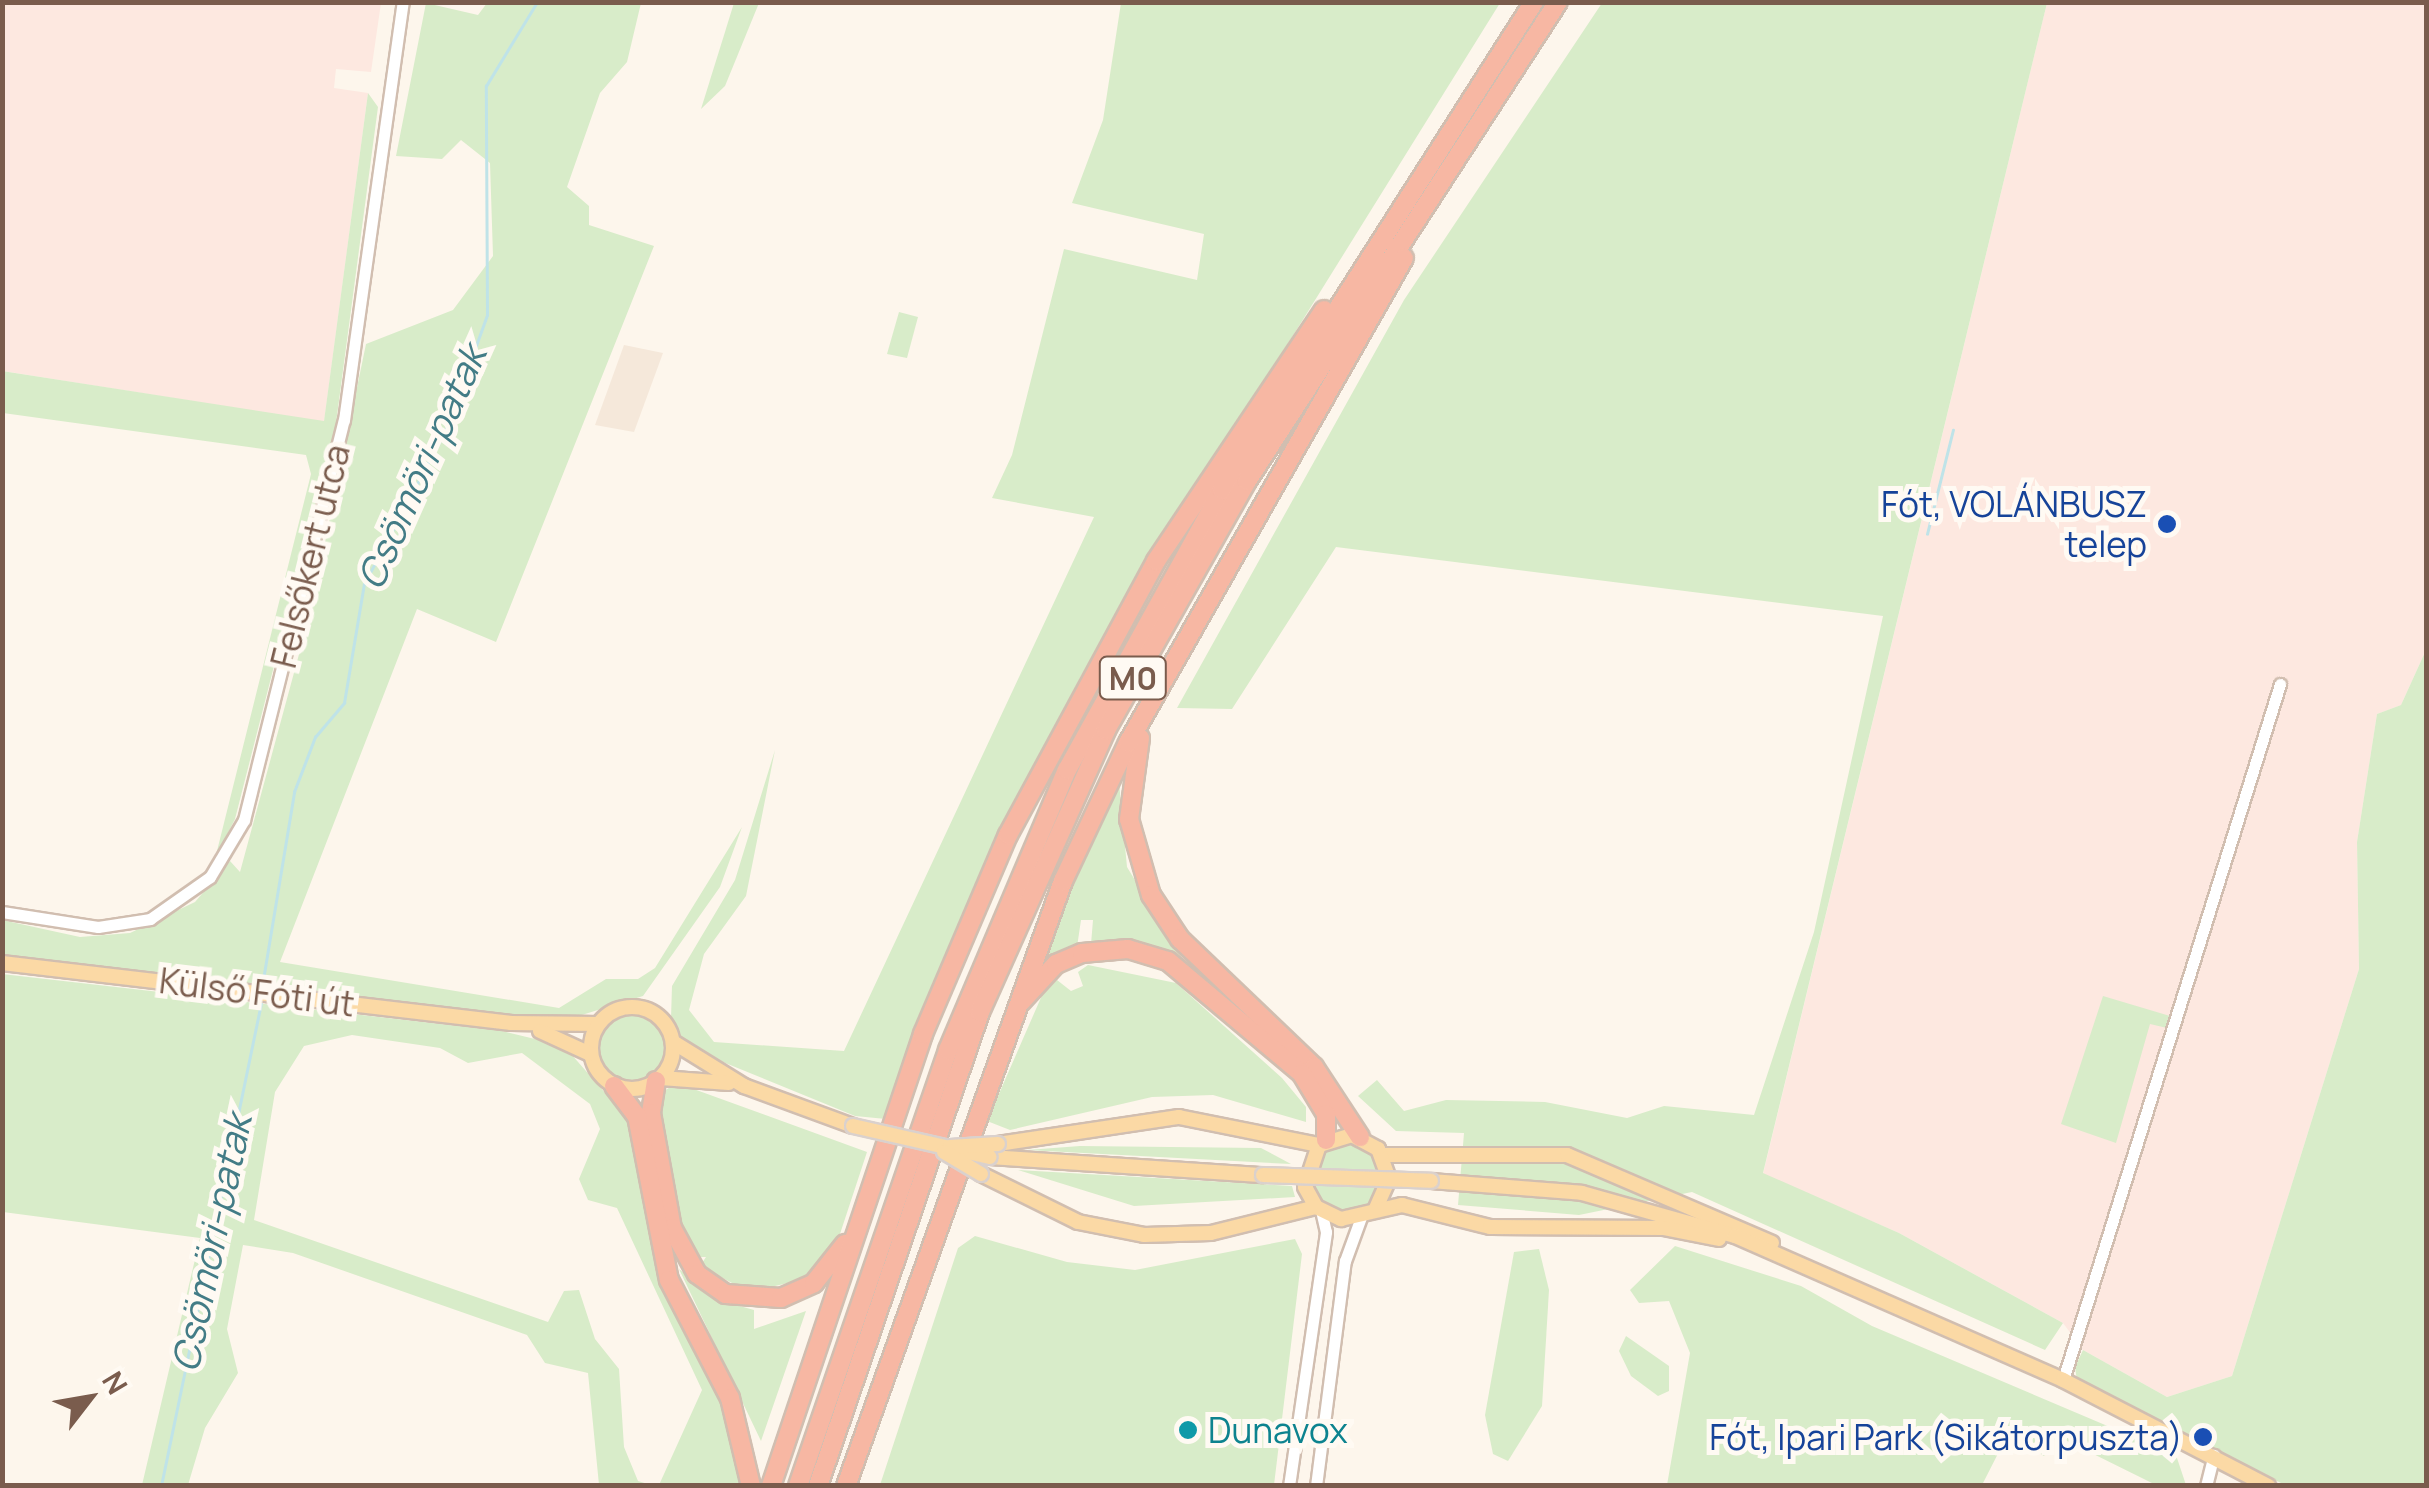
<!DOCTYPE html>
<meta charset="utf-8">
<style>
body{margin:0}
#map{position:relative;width:2429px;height:1488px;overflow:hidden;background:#fdf6ec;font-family:Manrope,sans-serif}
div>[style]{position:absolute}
.residential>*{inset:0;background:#f5e8da}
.commercial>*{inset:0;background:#fde8e0}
.green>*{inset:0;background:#d8ecc9}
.round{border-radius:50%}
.stream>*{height:2.5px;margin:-1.25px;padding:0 1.25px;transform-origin:1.25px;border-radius:1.25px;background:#bfe3e8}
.roads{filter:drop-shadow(2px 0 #d1beb0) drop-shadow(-2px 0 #d1beb0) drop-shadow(0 2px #d1beb0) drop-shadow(0 -2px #d1beb0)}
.minor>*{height:11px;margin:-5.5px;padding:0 5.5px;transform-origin:5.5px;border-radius:5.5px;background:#fff}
.major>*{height:14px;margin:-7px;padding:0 7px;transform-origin:7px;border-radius:7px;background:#fbd9a5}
.major>.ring{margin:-7px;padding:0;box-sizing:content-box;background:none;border:14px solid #fbd9a5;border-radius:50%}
.highway>*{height:18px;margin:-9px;padding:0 9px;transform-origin:9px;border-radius:9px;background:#f7b7a3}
.bridges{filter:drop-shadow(2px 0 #dad1cd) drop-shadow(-2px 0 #dad1cd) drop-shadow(0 2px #dad1cd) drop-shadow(0 -2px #dad1cd)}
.major-bridge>*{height:14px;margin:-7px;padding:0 7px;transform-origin:7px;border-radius:7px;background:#fbd9a5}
.dots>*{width:28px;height:28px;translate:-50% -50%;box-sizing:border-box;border:5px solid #fffaf3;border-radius:50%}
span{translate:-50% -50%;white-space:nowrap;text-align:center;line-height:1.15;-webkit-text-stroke:10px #fffaf3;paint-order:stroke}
.shield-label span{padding:2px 8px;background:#fffaf3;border:2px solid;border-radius:8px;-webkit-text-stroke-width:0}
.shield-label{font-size:32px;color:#7a5c4d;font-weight:700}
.transit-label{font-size:35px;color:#164399}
.right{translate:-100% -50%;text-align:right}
.street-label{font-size:35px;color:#7a5c4d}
.culture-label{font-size:35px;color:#0d838f}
.left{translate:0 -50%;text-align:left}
.water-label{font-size:38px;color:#437c86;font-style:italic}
.frame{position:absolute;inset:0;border:5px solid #7a5c4d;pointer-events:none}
.north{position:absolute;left:40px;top:1348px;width:100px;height:100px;-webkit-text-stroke:8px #fffaf3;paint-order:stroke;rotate:59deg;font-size:28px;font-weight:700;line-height:40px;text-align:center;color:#7a5c4d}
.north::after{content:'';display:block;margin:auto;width:35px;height:45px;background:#7a5c4d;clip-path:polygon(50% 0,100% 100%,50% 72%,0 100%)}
</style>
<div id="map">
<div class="residential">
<i style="clip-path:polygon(624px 345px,663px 353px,634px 432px,595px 425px)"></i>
</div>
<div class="commercial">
<i style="clip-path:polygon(2px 3px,381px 3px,371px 72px,336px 69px,334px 88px,368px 93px,324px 422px,3px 371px)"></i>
<i style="clip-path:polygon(2047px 3px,2426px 3px,2426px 650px,2401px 705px,2377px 714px,2357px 842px,2359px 969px,2232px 1376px,2167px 1397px,2083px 1350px,2063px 1323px,1899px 1233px,1763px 1174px)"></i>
</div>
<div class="green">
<i style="clip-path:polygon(426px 3px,478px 15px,487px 3px,641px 3px,627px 62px,600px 93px,567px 187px,589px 206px,589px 225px,654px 246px,496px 642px,417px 609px,280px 962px,559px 1008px,606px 979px,638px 979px,655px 968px,742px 827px,720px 887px,643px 996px,556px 1023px,3px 954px,2px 920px,80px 937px,130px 933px,195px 902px,230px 861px,240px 872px,311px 610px,366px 344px,453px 310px,493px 256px,490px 163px,461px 140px,442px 159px,396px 156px)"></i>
<i style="clip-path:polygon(734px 3px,759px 3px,725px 86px,701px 109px)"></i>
<i style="clip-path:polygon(1121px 3px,1500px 3px,1081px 676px,971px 900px,886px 1119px,855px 1116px,686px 1047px,671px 1018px,672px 986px,735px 880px,775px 750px,746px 896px,704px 954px,689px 1010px,714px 1042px,844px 1051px,1094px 517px,992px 498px,1012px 455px,1064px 249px,1197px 280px,1204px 234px,1072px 203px,1103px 120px)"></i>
<i style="clip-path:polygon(1602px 3px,2047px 3px,1763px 1173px,1899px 1233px,2063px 1323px,2045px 1350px,1692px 1192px,1579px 1215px,1458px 1205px,1464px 1133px,1396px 1131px,1358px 1096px,1377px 1080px,1404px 1111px,1446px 1100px,1545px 1102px,1627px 1118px,1664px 1106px,1754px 1115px,1814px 932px,1883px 616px,1336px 547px,1232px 709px,1177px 708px,1404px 300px)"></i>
<i style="clip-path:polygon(368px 93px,378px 107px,336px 423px,235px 819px,215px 859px,311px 474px,306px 455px,3px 413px,2px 371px,324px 421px)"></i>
<i style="clip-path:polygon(899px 312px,918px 317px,907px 358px,887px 354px)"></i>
<i style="clip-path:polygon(2426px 650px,2426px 1485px,2285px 1485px,2077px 1381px,2075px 1367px,2083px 1350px,2167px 1397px,2232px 1376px,2359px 969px,2357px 842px,2377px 714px,2401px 705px)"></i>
<i style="clip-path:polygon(1119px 782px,1127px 867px,1182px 958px,1142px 945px,1091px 944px,1093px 920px,1081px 920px,1077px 947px,1035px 971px)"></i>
<i style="clip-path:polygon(1088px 965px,1176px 983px,1282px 1078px,1306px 1107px,1306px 1122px,1213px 1095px,1152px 1097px,1010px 1130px,987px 1121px,1043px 993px,1057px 980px,1071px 991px,1083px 986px,1078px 972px)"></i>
<i style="clip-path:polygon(2px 974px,502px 1031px,564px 1046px,629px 1120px,666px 1298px,728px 1417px,746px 1485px,659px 1485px,702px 1390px,617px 1208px,588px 1200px,579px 1179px,600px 1129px,590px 1104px,522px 1053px,468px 1063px,440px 1048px,352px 1035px,304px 1046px,275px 1092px,254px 1220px,548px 1322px,564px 1291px,579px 1290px,595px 1339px,619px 1369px,624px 1447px,638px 1481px,651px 1485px,599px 1485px,588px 1373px,545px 1363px,527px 1335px,293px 1253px,243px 1245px,227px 1329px,238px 1373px,205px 1428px,188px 1485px,142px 1485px,200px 1238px,3px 1212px)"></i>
<i style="clip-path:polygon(2103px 996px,2170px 1016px,2167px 1028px,2150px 1024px,2116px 1143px,2061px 1124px)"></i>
<i class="round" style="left:598px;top:1012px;width:70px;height:70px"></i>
<i style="clip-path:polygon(677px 1083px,867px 1152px,838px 1240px,801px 1280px,749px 1292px,700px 1266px,706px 1257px,693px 1257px,681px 1238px,659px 1135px,659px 1094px)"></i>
<i class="round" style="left:1313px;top:1144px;width:68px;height:68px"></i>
<i style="clip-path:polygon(1261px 1148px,1291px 1164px,1027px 1150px,1080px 1146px)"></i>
<i style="clip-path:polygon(1018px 1170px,1292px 1186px,1295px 1197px,1134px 1206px)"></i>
<i style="clip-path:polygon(975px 1236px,1067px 1262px,1135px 1270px,1295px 1239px,1302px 1254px,1274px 1485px,880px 1485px,958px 1248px)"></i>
<i style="clip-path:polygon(1675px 1246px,1801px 1286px,1872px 1326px,2176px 1455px,2186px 1485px,2156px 1485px,2057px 1436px,2044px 1456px,2008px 1434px,1982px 1485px,1667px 1485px,1690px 1353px,1669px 1301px,1639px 1303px,1630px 1290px)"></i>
<i style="clip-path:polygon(1539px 1249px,1549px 1290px,1542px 1406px,1508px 1461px,1493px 1454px,1485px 1415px,1514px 1252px)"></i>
<i style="clip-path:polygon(679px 1269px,718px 1300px,754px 1310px,754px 1329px,806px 1311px,761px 1441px)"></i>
<i style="clip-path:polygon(1626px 1336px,1669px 1366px,1669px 1391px,1658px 1396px,1631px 1376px,1619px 1351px)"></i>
</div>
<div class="stream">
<i style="left:1927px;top:534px;width:107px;rotate:-76deg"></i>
<i style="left:262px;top:986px;width:197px;rotate:-80.6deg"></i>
<i style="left:294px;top:792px;width:59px;rotate:-69.1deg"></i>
<i style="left:315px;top:737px;width:45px;rotate:-49.5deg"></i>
<i style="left:344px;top:703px;width:121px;rotate:-80.5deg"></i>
<i style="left:364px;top:584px;width:175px;rotate:-62.1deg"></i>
<i style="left:446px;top:429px;width:121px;rotate:-70.2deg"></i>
<i style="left:487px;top:315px;width:229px;rotate:-90.3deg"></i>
<i style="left:486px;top:86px;width:98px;rotate:-58.7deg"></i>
<i style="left:161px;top:1486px;width:495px;rotate:-78.3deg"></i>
</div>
<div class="roads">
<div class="minor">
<i style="left:2px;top:912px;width:97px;rotate:8.9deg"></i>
<i style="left:98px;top:927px;width:53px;rotate:-8.7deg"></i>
<i style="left:150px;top:919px;width:73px;rotate:-35deg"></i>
<i style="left:210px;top:877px;width:66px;rotate:-59.2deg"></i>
<i style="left:244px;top:820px;width:412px;rotate:-76deg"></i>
<i style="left:344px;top:420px;width:422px;rotate:-82deg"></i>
<i style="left:2063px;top:1380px;width:729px;rotate:-72.68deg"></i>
<i style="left:1289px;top:1486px;width:257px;rotate:-81.7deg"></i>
<i style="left:1326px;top:1232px;width:22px;rotate:-103deg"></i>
<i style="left:1316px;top:1486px;width:227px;rotate:-82.7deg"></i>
<i style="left:1345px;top:1261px;width:47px;rotate:-70deg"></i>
<i style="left:2206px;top:1486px;width:32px;rotate:-76deg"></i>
</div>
<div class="major">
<i style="left:2px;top:963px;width:513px;rotate:6.72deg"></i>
<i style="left:511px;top:1023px;width:87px;rotate:0.7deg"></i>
<i class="ring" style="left:591px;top:1007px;width:68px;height:68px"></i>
<i style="left:540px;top:1031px;width:55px;rotate:24.7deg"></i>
<i style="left:673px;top:1042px;width:84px;rotate:31.8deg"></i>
<i style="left:744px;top:1086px;width:116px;rotate:20.2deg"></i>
<i style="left:661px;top:1078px;width:68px;rotate:4.2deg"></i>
<i style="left:998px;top:1144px;width:183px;rotate:-8.5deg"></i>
<i style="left:1179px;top:1117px;width:143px;rotate:11.3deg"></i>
<i style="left:1382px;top:1155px;width:185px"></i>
<i style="left:1567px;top:1155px;width:223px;rotate:23.2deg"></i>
<i style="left:990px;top:1157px;width:274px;rotate:3.8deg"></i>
<i style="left:981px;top:1174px;width:108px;rotate:26.3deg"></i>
<i style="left:1078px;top:1222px;width:67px;rotate:11.1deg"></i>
<i style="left:1144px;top:1235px;width:67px;rotate:-1.7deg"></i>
<i style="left:1211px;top:1233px;width:108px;rotate:-13.9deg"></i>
<i style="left:1431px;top:1181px;width:151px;rotate:4.5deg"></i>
<i style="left:1582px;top:1193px;width:159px;rotate:15.7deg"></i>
<i style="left:1735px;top:1236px;width:358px;rotate:23.7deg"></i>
<i style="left:2063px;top:1380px;width:231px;rotate:27.3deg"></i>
<i style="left:1376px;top:1208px;width:32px;rotate:-66deg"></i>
<i style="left:1389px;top:1179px;width:32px;rotate:-110deg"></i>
<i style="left:1378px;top:1149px;width:30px;rotate:-152deg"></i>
<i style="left:1352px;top:1135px;width:34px;rotate:163deg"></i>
<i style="left:1319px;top:1145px;width:44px;rotate:108.4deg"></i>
<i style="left:1305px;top:1187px;width:23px;rotate:61deg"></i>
<i style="left:1316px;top:1207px;width:28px;rotate:26deg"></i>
<i style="left:1341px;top:1219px;width:63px;rotate:-12.9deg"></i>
<i style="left:1402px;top:1205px;width:91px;rotate:14deg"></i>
<i style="left:1490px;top:1227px;width:173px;rotate:0.3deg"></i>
<i style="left:1663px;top:1228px;width:57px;rotate:11.1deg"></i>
</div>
<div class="highway">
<i style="left:1140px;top:738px;width:82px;rotate:97.7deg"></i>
<i style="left:1129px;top:819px;width:79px;rotate:73.9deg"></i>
<i style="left:1151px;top:895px;width:53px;rotate:56.6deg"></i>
<i style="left:1180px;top:939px;width:185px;rotate:43.7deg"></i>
<i style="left:1314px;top:1067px;width:84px;rotate:56.7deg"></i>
<i style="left:1021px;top:1002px;width:52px;rotate:-47.4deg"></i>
<i style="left:1056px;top:964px;width:28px;rotate:-23deg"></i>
<i style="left:1082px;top:953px;width:46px;rotate:-5deg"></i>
<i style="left:1128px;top:949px;width:42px;rotate:16.7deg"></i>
<i style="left:1168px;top:961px;width:175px;rotate:40.1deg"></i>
<i style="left:1302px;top:1074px;width:47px;rotate:59deg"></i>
<i style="left:1326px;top:1114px;width:26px;rotate:90deg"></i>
<i style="left:656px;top:1081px;width:32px;rotate:99deg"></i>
<i style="left:651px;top:1113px;width:117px;rotate:79.7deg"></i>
<i style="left:672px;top:1228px;width:52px;rotate:61.5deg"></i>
<i style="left:697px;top:1274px;width:35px;rotate:35deg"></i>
<i style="left:726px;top:1294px;width:55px;rotate:4.2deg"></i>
<i style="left:781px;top:1298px;width:36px;rotate:-24deg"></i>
<i style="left:814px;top:1283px;width:50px;rotate:-51.5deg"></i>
<i style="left:614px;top:1086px;width:38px;rotate:53deg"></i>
<i style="left:637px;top:1116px;width:167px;rotate:79deg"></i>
<i style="left:669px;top:1280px;width:133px;rotate:62.7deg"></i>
<i style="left:730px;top:1398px;width:90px;rotate:76.6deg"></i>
<i style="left:771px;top:1486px;width:477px;rotate:-71.4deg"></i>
<i style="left:923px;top:1034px;width:216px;rotate:-66.9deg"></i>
<i style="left:1008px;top:835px;width:311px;rotate:-61.6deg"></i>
<i style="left:1156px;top:561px;width:302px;rotate:-56.2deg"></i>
<i style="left:798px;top:1486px;width:461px;rotate:-71deg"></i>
<i style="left:948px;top:1050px;width:304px;rotate:-67deg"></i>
<i style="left:1067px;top:770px;width:320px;rotate:-61deg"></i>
<i style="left:1222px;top:490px;width:579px;rotate:-57.41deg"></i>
<i style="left:818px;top:1486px;width:501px;rotate:-71.13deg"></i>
<i style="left:980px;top:1012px;width:309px;rotate:-65.9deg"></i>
<i style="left:1106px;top:730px;width:286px;rotate:-60.5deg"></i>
<i style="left:1247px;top:481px;width:571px;rotate:-57.01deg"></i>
<i style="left:846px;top:1486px;width:643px;rotate:-70.27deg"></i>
<i style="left:1063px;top:881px;width:153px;rotate:-64.8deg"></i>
<i style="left:1128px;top:743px;width:558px;rotate:-60.36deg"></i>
</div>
</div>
<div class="bridges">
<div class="major-bridge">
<i style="left:853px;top:1126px;width:140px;rotate:12.8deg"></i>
<i style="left:950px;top:1147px;width:48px;rotate:-3.6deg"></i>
<i style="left:944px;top:1152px;width:43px;rotate:30.7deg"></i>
<i style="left:1263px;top:1175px;width:168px;rotate:2deg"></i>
</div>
</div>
<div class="dots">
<i style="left:2167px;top:524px;background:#1a4fb4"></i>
<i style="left:1188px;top:1430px;background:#0f9aa8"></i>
<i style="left:2203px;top:1437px;background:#1a4fb4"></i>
</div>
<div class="shield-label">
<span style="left:1133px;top:678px">M0</span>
</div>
<div class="transit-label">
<span class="right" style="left:2147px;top:524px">Fót, VOLÁNBUSZ<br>telep</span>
<span class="right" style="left:2183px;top:1437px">Fót, Ipari Park (Sikátorpuszta)</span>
</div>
<div class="street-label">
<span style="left:310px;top:556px;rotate:-76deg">Felsőkert utca</span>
<span style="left:257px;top:992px;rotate:7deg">Külső Fóti út</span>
</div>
<div class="culture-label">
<span class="left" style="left:1208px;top:1430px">Dunavox</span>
</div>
<div class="water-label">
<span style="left:421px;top:467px;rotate:-66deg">Csömöri-patak</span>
<span style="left:211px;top:1243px;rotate:-78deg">Csömöri-patak</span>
</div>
<div class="frame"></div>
<div class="north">N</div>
</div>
